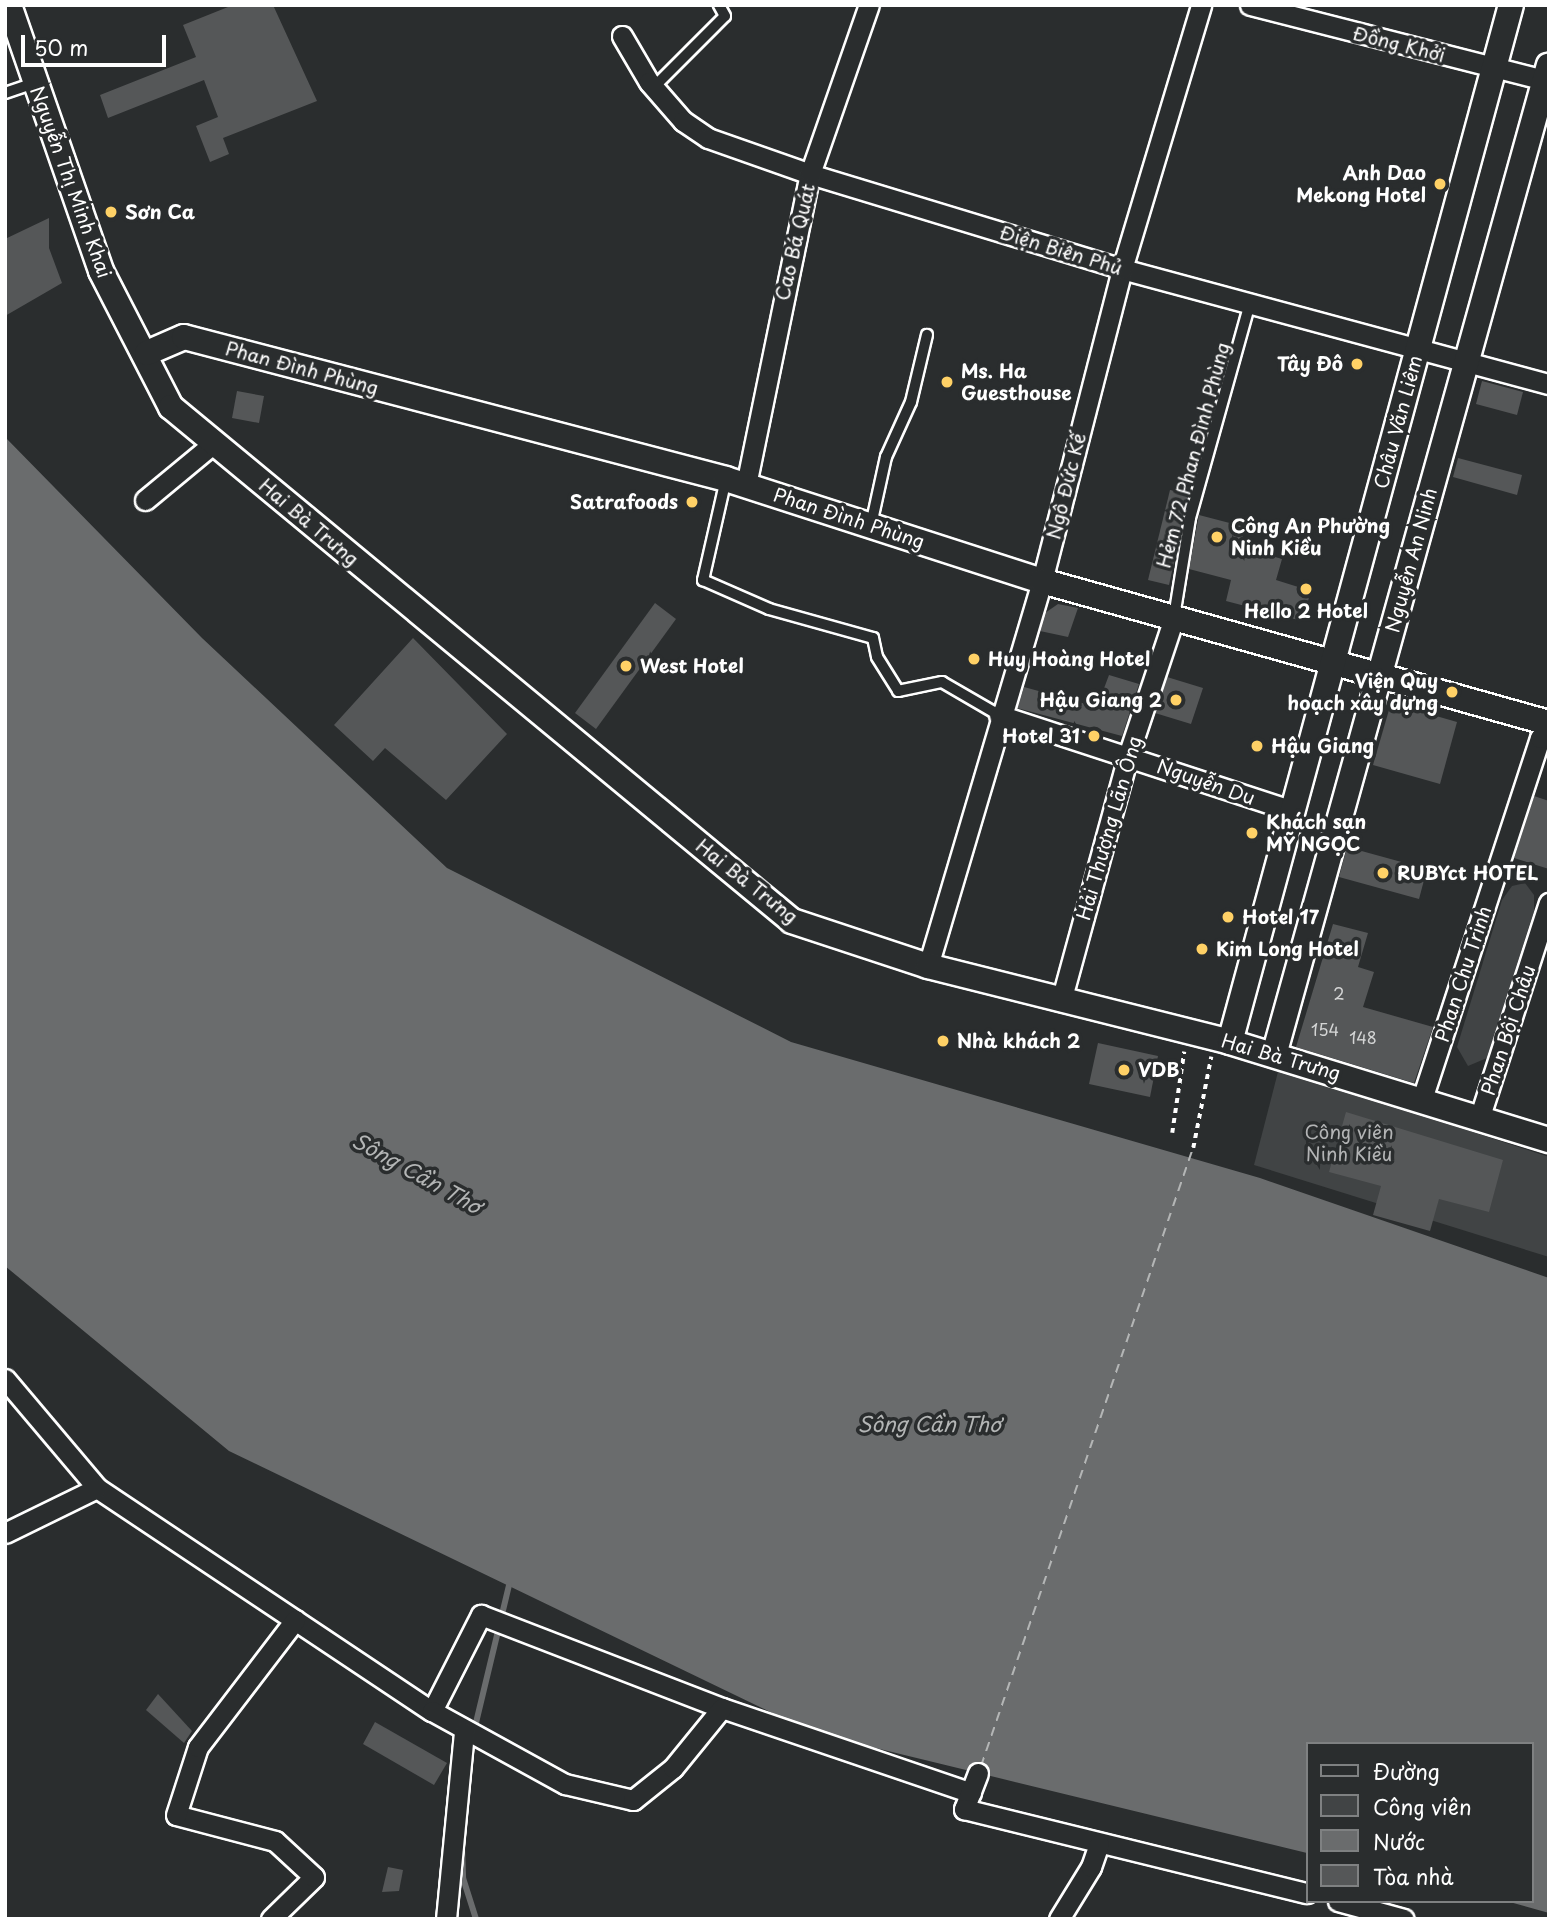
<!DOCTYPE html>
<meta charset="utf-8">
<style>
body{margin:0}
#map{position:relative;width:1554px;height:1924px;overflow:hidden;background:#2a2d2e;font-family:"Playpen Sans",sans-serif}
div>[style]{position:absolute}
.green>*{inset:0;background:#414445}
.water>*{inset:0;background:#6a6c6d}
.stream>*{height:6px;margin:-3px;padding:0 3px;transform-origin:3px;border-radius:3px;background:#6a6c6d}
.ferry>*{height:2px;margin-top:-1px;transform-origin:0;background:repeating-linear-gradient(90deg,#b4b6b6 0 9px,transparent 0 16px)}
.building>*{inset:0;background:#555758}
.path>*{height:3.5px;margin-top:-1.75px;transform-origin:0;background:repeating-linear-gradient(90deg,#fff 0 5px,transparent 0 10px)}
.roads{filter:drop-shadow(2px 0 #fff) drop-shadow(-2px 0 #fff) drop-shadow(0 2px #fff) drop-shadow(0 -2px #fff)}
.service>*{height:10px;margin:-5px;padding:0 5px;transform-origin:5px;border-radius:5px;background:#2a2d2e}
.minor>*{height:19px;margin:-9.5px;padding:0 9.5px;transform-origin:9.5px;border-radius:9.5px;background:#2a2d2e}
.tertiary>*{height:24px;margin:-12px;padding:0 12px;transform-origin:12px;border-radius:12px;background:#2a2d2e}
.dots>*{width:19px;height:19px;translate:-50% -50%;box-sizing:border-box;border:4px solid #2a2d2e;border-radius:50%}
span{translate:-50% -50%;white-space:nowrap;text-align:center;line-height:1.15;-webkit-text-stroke:7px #2a2d2e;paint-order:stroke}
.number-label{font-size:16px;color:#d4d5d5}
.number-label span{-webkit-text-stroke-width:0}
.street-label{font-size:19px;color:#fff}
.poi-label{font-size:19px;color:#fff;font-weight:700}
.right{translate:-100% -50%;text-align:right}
.left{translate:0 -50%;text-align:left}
.park-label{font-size:19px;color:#b3b4b5}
.water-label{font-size:21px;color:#b4b6b6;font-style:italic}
.frame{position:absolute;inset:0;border:7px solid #fff;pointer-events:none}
.legend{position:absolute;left:1306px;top:1742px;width:228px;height:161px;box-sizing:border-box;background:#2a2d2e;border:2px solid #7f8182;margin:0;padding:9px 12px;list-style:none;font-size:21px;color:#fff}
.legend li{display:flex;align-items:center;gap:14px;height:35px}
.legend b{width:35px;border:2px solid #7f8182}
.scale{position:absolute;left:21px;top:35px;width:145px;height:32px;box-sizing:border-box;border:4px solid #fff;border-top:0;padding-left:9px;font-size:21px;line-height:24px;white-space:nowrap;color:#fff;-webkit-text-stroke:5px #2a2d2e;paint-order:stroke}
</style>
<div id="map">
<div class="green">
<i style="clip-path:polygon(1525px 883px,1534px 895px,1534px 911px,1487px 1058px,1468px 1066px,1457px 1047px,1502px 900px,1512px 886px)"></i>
<i style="clip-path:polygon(1279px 1068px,1549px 1157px,1549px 1257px,1254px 1165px)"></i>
</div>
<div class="water">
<i style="clip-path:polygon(5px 437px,202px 638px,447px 868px,791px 1042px,1260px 1178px,1549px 1278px,1549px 1913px,1506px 1901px,1531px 1901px,1531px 1744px,1307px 1744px,1307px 1853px,814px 1733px,229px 1451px,5px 1266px)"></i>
</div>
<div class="stream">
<i style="left:474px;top:1731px;width:150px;rotate:-76.5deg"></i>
<i style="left:462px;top:1846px;width:32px;rotate:88deg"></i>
<i style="left:463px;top:1878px;width:43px;rotate:72.4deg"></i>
</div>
<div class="ferry">
<i style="left:981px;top:1766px;width:653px;rotate:-71.07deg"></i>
</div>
<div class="building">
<i style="clip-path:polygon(233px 5px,273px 5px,317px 101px,223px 138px,229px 154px,210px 162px,196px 126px,218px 117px,204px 80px,108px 118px,100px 95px,196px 57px,183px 25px)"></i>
<i style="clip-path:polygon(49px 218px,49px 248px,62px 283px,5px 316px,5px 239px)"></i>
<i style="clip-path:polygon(1482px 381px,1523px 392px,1517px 415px,1476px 404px)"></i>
<i style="clip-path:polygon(237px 391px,264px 396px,259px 423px,232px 418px)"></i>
<i style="clip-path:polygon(1458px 458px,1522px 475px,1517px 495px,1453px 477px)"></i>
<i style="clip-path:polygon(1170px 490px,1189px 494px,1169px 585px,1148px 580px)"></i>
<i style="clip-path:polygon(1199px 515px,1245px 527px,1240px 547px,1282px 559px,1276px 580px,1311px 591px,1302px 621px,1226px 601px,1231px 580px,1189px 569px)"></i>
<i style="clip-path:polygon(655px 603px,676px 619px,596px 729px,575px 713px)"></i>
<i style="clip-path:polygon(1058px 604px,1078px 608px,1068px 637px,1040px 631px,1045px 613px)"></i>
<i style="clip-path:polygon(413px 638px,507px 734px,446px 800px,385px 748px,373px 761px,334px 725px)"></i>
<i style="clip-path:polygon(1109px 675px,1139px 684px,1122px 736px,1017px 708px,1024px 687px,1097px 707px)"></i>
<i style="clip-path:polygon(1167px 677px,1203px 688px,1191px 724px,1155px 713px)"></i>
<i style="clip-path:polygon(1391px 703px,1457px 722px,1440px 784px,1373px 765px)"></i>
<i style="clip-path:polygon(1534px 796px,1549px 801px,1549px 869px,1514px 858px)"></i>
<i style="clip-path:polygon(1347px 847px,1427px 869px,1419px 899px,1339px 877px)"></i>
<i style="clip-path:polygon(1333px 924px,1368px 933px,1358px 967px,1374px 972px,1363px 1007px,1433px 1027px,1414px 1083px,1296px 1047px)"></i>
<i style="clip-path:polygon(1098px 1043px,1158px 1056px,1150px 1097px,1089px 1084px)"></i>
<i style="clip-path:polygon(1346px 1112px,1503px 1160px,1489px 1212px,1439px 1199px,1430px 1231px,1373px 1215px,1381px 1186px,1329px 1172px)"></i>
<i style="clip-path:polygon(158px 1694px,192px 1731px,184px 1743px,146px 1710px)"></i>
<i style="clip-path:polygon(375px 1722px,447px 1763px,434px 1785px,363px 1744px)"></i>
<i style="clip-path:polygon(388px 1867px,403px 1870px,399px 1891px,382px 1892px)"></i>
</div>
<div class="path">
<i style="left:1172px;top:1133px;width:82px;rotate:-81.6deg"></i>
<i style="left:1193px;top:1148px;width:93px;rotate:-78.8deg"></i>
</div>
<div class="roads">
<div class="service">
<i style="left:654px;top:87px;width:100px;rotate:-45deg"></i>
<i style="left:725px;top:16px;width:13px;rotate:-119deg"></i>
<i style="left:5px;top:93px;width:31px;rotate:-19deg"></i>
<i style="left:726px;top:479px;width:104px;rotate:102.8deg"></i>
<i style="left:703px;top:580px;width:72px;rotate:23.7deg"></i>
<i style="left:769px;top:609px;width:108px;rotate:15.6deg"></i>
<i style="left:873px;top:638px;width:19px;rotate:78deg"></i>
<i style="left:877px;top:657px;width:40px;rotate:58deg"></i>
<i style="left:898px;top:691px;width:45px;rotate:-11.6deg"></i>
<i style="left:942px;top:682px;width:66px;rotate:30.1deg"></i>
<i style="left:871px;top:525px;width:70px;rotate:-77.6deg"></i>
<i style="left:886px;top:457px;width:60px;rotate:-65.6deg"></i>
<i style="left:911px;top:402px;width:69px;rotate:-76.6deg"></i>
<i style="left:1174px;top:617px;width:100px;rotate:-80.8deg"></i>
<i style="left:1190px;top:518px;width:223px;rotate:-74.4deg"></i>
</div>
<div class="minor">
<i style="left:1250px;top:5px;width:309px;rotate:14.3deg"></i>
<i style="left:622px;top:36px;width:53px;rotate:59.6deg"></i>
<i style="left:649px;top:82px;width:52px;rotate:48.9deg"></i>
<i style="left:683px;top:121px;width:30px;rotate:34deg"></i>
<i style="left:708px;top:138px;width:108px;rotate:19.4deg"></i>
<i style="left:810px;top:174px;width:326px;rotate:16.9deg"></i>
<i style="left:1122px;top:269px;width:442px;rotate:15.1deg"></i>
<i style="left:746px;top:485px;width:318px;rotate:-78.4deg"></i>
<i style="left:810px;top:174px;width:179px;rotate:-70.8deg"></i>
<i style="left:145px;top:500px;width:89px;rotate:-39.6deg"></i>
<i style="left:999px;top:715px;width:308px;rotate:18.1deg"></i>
<i style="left:928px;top:966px;width:402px;rotate:-73.5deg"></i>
<i style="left:1042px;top:581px;width:322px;rotate:-75.6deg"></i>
<i style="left:1122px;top:269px;width:276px;rotate:-73.3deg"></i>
<i style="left:1061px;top:1001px;width:254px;rotate:-74.7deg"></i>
<i style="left:1128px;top:756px;width:145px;rotate:-71.6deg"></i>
<i style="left:1422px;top:1099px;width:380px;rotate:-71.9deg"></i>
<i style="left:1540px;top:738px;width:9px;rotate:-18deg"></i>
<i style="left:1480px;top:1116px;width:224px;rotate:-72.1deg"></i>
<i style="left:5px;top:1379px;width:143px;rotate:49.8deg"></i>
<i style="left:97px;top:1488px;width:402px;rotate:33.7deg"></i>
<i style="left:432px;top:1711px;width:108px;rotate:-63deg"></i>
<i style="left:481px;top:1615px;width:258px;rotate:21.1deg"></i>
<i style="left:722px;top:1708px;width:263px;rotate:18.8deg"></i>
<i style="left:5px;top:1533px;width:102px;rotate:-26.1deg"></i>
<i style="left:432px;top:1711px;width:152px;rotate:28.8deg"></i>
<i style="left:565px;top:1784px;width:70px;rotate:13.2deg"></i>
<i style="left:633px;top:1800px;width:51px;rotate:-38.7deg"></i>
<i style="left:673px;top:1768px;width:77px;rotate:-50.8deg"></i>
<i style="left:978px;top:1773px;width:39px;rotate:111deg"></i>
<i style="left:964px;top:1809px;width:353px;rotate:13.8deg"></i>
<i style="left:1338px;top:1901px;width:68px;rotate:15.3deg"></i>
<i style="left:271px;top:1919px;width:60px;rotate:-44.3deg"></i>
<i style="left:314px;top:1877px;width:53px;rotate:-137.3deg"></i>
<i style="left:275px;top:1841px;width:102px;rotate:-165.3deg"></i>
<i style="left:176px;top:1815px;width:71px;rotate:-72.1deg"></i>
<i style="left:198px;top:1747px;width:160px;rotate:-52.6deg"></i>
<i style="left:446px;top:1919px;width:188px;rotate:-84.5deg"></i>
<i style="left:1059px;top:1919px;width:61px;rotate:-58.4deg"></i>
<i style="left:1091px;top:1867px;width:24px;rotate:-71deg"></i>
</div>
<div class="tertiary">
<i style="left:9px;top:5px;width:281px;rotate:70.9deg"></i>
<i style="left:101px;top:271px;width:153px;rotate:62.8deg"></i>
<i style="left:171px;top:407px;width:806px;rotate:39.61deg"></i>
<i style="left:792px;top:921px;width:143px;rotate:18.3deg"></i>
<i style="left:928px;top:966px;width:311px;rotate:14.1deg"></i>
<i style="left:1230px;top:1042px;width:334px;rotate:17.1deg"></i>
<i style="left:147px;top:353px;width:40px;rotate:-23.4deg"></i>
<i style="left:184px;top:337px;width:560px;rotate:14.68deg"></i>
<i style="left:726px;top:479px;width:332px;rotate:17.9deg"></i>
<i style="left:1042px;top:581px;width:527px;rotate:15.65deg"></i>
<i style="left:1230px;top:1042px;width:1074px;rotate:-74.84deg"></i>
<i style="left:1274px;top:1055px;width:1027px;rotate:-74.48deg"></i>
</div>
</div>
<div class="dots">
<i style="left:1440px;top:184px;background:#ffd166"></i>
<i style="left:111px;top:212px;background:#ffd166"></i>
<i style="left:1357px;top:364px;background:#ffd166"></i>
<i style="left:947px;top:382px;background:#ffd166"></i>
<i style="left:692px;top:502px;background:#ffd166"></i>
<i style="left:1217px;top:537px;background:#ffd166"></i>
<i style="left:1306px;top:589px;background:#ffd166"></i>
<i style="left:974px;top:659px;background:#ffd166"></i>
<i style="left:626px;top:666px;background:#ffd166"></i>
<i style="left:1452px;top:692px;background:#ffd166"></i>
<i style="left:1176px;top:700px;background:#ffd166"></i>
<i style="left:1094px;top:736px;background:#ffd166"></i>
<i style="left:1257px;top:746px;background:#ffd166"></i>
<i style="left:1252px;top:833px;background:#ffd166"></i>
<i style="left:1383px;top:873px;background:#ffd166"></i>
<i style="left:1228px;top:917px;background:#ffd166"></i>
<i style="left:1202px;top:949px;background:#ffd166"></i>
<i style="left:943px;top:1041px;background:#ffd166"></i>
<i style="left:1124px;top:1070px;background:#ffd166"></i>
</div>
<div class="number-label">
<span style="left:1339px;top:993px">2</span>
<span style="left:1325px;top:1029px">154</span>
<span style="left:1363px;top:1037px">148</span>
</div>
<div class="street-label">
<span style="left:1399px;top:44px;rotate:14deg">Đồng Khởi</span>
<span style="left:71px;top:182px;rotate:70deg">Nguyễn Thị Minh Khai</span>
<span style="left:795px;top:242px;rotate:-77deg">Cao Bá Quát</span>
<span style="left:1061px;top:250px;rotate:17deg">Điện Biên Phủ</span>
<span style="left:302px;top:368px;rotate:15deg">Phan Đình Phùng</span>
<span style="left:1398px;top:422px;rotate:-75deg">Châu Văn Liêm</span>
<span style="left:1193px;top:455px;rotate:-75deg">Hẻm 72 Phan Đình Phùng</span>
<span style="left:1066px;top:486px;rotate:-76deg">Ngô Đức Kế</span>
<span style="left:849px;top:518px;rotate:18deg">Phan Đình Phùng</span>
<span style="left:309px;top:522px;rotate:40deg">Hai Bà Trưng</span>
<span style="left:1411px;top:560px;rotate:-75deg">Nguyễn An Ninh</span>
<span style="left:1206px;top:782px;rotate:19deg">Nguyễn Du</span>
<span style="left:1109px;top:828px;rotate:-74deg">Hải Thượng Lãn Ông</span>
<span style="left:747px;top:881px;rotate:38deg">Hai Bà Trưng</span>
<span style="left:1463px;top:974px;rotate:-72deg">Phan Chu Trinh</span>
<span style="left:1508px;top:1030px;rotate:-72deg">Phan Bội Châu</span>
<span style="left:1281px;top:1057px;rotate:16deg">Hai Bà Trưng</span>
</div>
<div class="poi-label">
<span class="right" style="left:1426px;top:184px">Anh Dao<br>Mekong Hotel</span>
<span class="left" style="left:125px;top:212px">Sơn Ca</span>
<span class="right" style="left:1343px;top:364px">Tây Đô</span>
<span class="left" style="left:961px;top:382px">Ms. Ha<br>Guesthouse</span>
<span class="right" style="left:678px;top:502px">Satrafoods</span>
<span class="left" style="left:1231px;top:537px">Công An Phường<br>Ninh Kiều</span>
<span style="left:1306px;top:611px">Hello 2 Hotel</span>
<span class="left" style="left:988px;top:659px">Huy Hoàng Hotel</span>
<span class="left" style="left:640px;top:666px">West Hotel</span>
<span class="right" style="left:1438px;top:692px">Viện Quy<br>hoạch xây dựng</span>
<span class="right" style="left:1162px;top:700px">Hậu Giang 2</span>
<span class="right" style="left:1080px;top:736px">Hotel 31</span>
<span class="left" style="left:1271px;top:746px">Hậu Giang</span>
<span class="left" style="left:1266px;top:833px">Khách sạn<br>MỸ NGỌC</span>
<span class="left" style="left:1397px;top:873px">RUBYct HOTEL</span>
<span class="left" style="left:1242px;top:917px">Hotel 17</span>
<span class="left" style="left:1216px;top:949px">Kim Long Hotel</span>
<span class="left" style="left:957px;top:1041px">Nhà khách 2</span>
<span class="left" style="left:1138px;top:1070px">VDB</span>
</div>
<div class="park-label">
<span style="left:1349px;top:1143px">Công viên<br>Ninh Kiều</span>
</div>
<div class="water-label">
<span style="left:417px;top:1172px;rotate:29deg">Sông Cần Thơ</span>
<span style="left:929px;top:1423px">Sông Cần Thơ</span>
</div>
<div class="frame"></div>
<ul class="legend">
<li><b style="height:9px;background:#2a2d2e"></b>Đường</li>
<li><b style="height:19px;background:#414445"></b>Công viên</li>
<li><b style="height:19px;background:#6a6c6d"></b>Nước</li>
<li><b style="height:19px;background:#555758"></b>Tòa nhà</li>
</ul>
<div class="scale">50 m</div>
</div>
